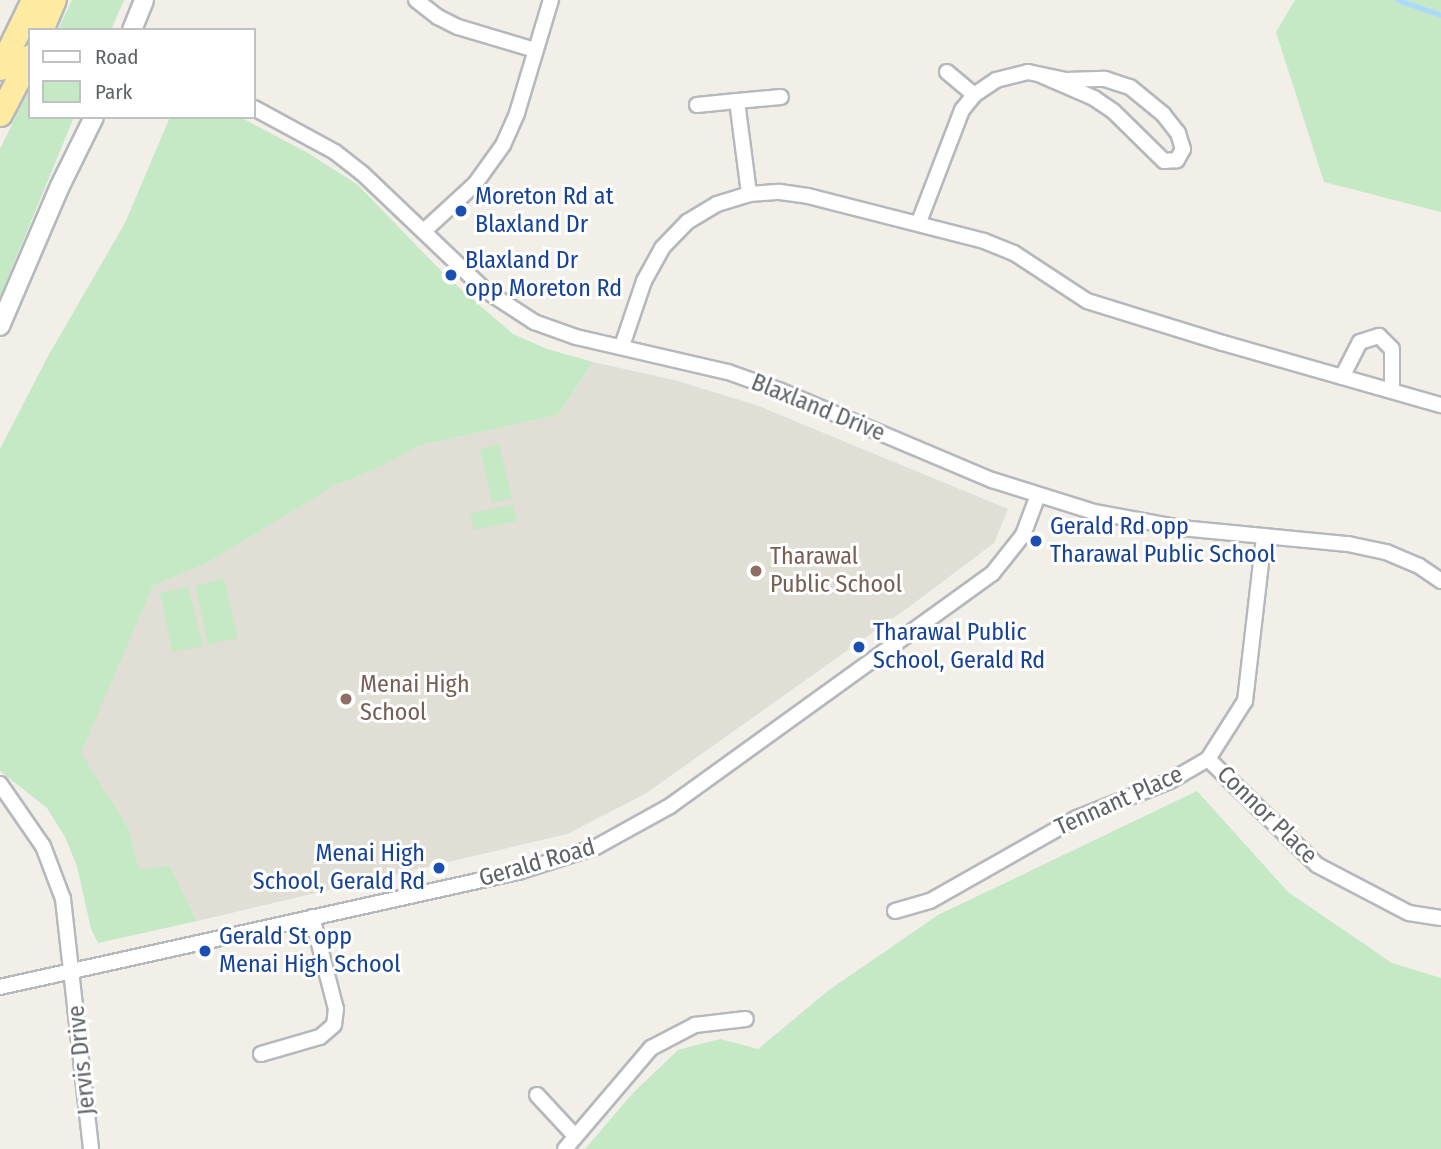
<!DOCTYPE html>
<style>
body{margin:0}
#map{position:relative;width:1441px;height:1149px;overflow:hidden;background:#f1efe8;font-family:"Fira Sans Condensed",sans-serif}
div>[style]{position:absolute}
.education>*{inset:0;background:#e1ded6}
.green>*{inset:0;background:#c5e8c5}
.stream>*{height:4.5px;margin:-2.25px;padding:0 2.25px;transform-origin:2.25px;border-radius:2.25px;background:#aadaff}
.roads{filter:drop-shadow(2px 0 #b5b8bc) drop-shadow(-2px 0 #b5b8bc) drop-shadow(0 2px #b5b8bc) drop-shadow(0 -2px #b5b8bc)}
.minor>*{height:14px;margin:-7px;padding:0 7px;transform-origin:7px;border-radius:7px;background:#fff}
.tertiary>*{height:18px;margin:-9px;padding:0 9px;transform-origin:9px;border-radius:9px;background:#fff}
.trunk>*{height:23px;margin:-11.5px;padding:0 11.5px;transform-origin:11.5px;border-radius:11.5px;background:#feeaa1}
.dots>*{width:19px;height:19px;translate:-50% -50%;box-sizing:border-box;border:4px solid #fff;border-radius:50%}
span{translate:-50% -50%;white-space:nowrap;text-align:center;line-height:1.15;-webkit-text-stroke:6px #fff;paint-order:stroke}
.transit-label{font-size:24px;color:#164399}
.left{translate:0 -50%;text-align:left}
.right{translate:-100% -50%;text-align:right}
.street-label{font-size:24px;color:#5f6368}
.education-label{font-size:24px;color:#785e54}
.legend{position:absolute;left:28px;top:28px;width:228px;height:91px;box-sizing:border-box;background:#fff;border:2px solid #bfc1c3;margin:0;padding:9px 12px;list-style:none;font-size:21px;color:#5f6368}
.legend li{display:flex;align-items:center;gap:14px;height:35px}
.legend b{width:35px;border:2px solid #bfc1c3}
</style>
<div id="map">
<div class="education">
<i style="clip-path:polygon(593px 362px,674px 380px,756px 405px,1008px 509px,994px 543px,913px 604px,645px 794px,567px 834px,197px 921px,170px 866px,139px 870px,129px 829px,80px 753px,153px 586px,209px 562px,336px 485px,385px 465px,418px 446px,558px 415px)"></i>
</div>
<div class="green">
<i style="clip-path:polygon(72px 0,124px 0,111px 30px,58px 30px)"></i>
<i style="clip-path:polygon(1295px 0,1441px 0,1441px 212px,1324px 182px,1276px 32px)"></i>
<i style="clip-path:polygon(30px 88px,30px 117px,74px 117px,0 297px,0 149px)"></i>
<i style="clip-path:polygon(170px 117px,240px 117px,308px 153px,358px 185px,447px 277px,513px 334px,547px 349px,593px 362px,558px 415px,418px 446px,385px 465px,336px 485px,209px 562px,153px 586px,81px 753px,129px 829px,139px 869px,170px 866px,197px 921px,98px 943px,91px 929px,77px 866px,65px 837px,47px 808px,0 771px,0 449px,47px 358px,125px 223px)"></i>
<i style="clip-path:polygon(499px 444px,512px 498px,492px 503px,480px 449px)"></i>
<i style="clip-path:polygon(513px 504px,517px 521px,474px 530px,470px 514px)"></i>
<i style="clip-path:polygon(224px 578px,238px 638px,208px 645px,195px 586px)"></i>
<i style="clip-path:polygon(188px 586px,203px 646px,172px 652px,160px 593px)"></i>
<i style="clip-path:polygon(1197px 791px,1288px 892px,1392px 963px,1441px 978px,1441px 1149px,585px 1149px,633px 1093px,678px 1050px,720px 1039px,758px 1049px,829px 990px,938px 915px)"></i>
</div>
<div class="stream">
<i style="left:1398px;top:0;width:46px;rotate:19.2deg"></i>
</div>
<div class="roads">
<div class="minor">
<i style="left:416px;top:0;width:28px;rotate:38deg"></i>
<i style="left:438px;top:17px;width:22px;rotate:27deg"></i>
<i style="left:458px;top:27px;width:80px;rotate:16.6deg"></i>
<i style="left:947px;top:72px;width:35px;rotate:40deg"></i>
<i style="left:737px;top:101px;width:44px;rotate:-5.2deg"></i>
<i style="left:697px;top:105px;width:40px;rotate:-5.7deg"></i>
<i style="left:737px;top:101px;width:94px;rotate:82.6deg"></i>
<i style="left:254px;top:108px;width:92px;rotate:28.5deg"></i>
<i style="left:335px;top:152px;width:34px;rotate:38deg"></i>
<i style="left:362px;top:173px;width:170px;rotate:43.6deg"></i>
<i style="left:485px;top:290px;width:59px;rotate:33.1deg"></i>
<i style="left:534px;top:322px;width:45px;rotate:19.7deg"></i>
<i style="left:576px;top:337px;width:156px;rotate:13deg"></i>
<i style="left:728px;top:372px;width:56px;rotate:19.7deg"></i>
<i style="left:781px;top:391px;width:229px;rotate:22.9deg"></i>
<i style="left:992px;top:480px;width:107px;rotate:17.4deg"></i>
<i style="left:1094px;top:512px;width:88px;rotate:10.4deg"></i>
<i style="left:1181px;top:528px;width:168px;rotate:5.5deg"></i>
<i style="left:1348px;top:544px;width:39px;rotate:12deg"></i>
<i style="left:1386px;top:552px;width:36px;rotate:23deg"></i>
<i style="left:1419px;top:566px;width:27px;rotate:34deg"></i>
<i style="left:919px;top:222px;width:120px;rotate:-69deg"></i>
<i style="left:962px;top:110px;width:19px;rotate:-51deg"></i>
<i style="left:974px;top:95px;width:27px;rotate:-34deg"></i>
<i style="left:996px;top:80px;width:33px;rotate:-14deg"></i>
<i style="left:1028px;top:72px;width:40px;rotate:12deg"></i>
<i style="left:1067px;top:80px;width:38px;rotate:-2deg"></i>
<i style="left:1105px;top:79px;width:26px;rotate:18deg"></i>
<i style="left:1130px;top:87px;width:43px;rotate:39.3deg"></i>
<i style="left:1163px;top:114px;width:24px;rotate:52deg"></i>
<i style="left:1178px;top:133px;width:17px;rotate:73deg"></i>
<i style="left:1183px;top:149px;width:13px;rotate:119deg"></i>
<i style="left:1177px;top:160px;width:13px;rotate:176deg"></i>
<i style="left:1164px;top:161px;width:71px;rotate:-135.6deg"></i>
<i style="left:1113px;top:111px;width:23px;rotate:-146deg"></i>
<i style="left:1094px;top:98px;width:56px;rotate:-156.7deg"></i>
<i style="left:425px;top:230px;width:68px;rotate:-42.6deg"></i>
<i style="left:475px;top:184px;width:48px;rotate:-54.3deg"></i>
<i style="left:503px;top:145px;width:35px;rotate:-66deg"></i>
<i style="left:517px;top:113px;width:118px;rotate:-73.3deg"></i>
<i style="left:622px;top:346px;width:69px;rotate:-71.3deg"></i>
<i style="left:644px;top:281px;width:38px;rotate:-61deg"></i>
<i style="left:662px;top:248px;width:36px;rotate:-46deg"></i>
<i style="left:687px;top:222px;width:35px;rotate:-31deg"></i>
<i style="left:717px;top:204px;width:34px;rotate:-17deg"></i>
<i style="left:749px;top:194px;width:31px;rotate:-4deg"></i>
<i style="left:780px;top:192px;width:28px;rotate:8deg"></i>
<i style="left:808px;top:196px;width:182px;rotate:14.3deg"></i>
<i style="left:984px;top:241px;width:32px;rotate:22deg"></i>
<i style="left:1014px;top:253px;width:87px;rotate:33.3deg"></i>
<i style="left:1087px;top:301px;width:142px;rotate:17.2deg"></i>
<i style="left:1223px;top:343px;width:227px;rotate:15.9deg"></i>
<i style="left:1342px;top:377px;width:39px;rotate:-63deg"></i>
<i style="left:1360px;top:342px;width:20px;rotate:-18deg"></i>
<i style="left:1379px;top:336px;width:18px;rotate:45deg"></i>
<i style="left:1392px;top:349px;width:41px;rotate:90deg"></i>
<i style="left:1208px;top:759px;width:152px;rotate:44.2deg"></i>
<i style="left:1317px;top:865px;width:104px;rotate:27.6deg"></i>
<i style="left:1409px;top:913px;width:32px;rotate:9deg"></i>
<i style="left:0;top:784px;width:75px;rotate:55.3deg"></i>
<i style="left:43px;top:846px;width:57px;rotate:69.3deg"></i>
<i style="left:63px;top:899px;width:252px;rotate:83.6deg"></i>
<i style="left:895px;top:911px;width:36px;rotate:-16deg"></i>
<i style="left:930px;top:901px;width:169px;rotate:-29.5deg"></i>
<i style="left:1077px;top:818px;width:100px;rotate:-21.7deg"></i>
<i style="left:1170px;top:781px;width:44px;rotate:-30.1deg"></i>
<i style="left:1208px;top:759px;width:69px;rotate:-57.5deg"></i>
<i style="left:1245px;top:701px;width:166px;rotate:-83.4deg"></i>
<i style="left:0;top:987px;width:531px;rotate:-12.52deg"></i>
<i style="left:518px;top:872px;width:82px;rotate:-17.8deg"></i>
<i style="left:596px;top:847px;width:85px;rotate:-29deg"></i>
<i style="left:670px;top:806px;width:397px;rotate:-35.8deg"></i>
<i style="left:992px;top:574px;width:50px;rotate:-51.5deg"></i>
<i style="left:1023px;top:535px;width:43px;rotate:-69.4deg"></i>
<i style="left:261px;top:1054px;width:61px;rotate:-16.1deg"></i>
<i style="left:320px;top:1037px;width:18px;rotate:-41deg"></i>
<i style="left:334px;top:1025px;width:16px;rotate:-83deg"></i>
<i style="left:336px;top:1009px;width:95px;rotate:-104.6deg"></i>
<i style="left:537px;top:1095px;width:56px;rotate:47.2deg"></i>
<i style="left:565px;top:1149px;width:133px;rotate:-49.6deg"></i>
<i style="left:651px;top:1048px;width:50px;rotate:-27.6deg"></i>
<i style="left:695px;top:1025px;width:51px;rotate:-6.7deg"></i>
</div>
<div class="tertiary">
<i style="left:132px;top:30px;width:32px;rotate:-68deg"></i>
<i style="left:0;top:326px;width:152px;rotate:-66.8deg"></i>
<i style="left:60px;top:186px;width:77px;rotate:-63.8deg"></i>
</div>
<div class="trunk">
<i style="left:41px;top:30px;width:33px;rotate:-67deg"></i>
<i style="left:0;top:68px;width:76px;rotate:-64.1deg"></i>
<i style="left:0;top:114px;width:65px;rotate:-62.7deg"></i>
</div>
</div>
<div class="dots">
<i style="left:461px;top:211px;background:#1a4fb4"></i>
<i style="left:451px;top:275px;background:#1a4fb4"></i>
<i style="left:1036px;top:541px;background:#1a4fb4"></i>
<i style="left:756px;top:571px;background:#8d6e63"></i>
<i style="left:859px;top:647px;background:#1a4fb4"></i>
<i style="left:346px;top:699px;background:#8d6e63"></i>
<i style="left:439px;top:868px;background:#1a4fb4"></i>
<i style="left:205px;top:951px;background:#1a4fb4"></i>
</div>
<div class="transit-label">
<span class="left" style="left:475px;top:211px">Moreton Rd at<br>Blaxland Dr</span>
<span class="left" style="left:465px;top:275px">Blaxland Dr<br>opp Moreton Rd</span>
<span class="left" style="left:1050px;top:541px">Gerald Rd opp<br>Tharawal Public School</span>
<span class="left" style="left:873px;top:647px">Tharawal Public<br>School, Gerald Rd</span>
<span class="right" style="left:425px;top:868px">Menai High<br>School, Gerald Rd</span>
<span class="left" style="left:219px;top:951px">Gerald St opp<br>Menai High School</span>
</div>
<div class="street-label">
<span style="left:818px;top:408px;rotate:22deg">Blaxland Drive</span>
<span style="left:1119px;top:801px;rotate:-24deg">Tennant Place</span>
<span style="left:1267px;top:815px;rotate:44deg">Connor Place</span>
<span style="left:537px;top:863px;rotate:-16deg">Gerald Road</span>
<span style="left:82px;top:1060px;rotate:-96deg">Jervis Drive</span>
</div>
<div class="education-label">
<span class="left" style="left:770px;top:571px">Tharawal<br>Public School</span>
<span class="left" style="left:360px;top:699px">Menai High<br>School</span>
</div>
<ul class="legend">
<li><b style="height:9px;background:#fff"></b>Road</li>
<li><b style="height:19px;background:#c5e8c5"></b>Park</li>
</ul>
</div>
